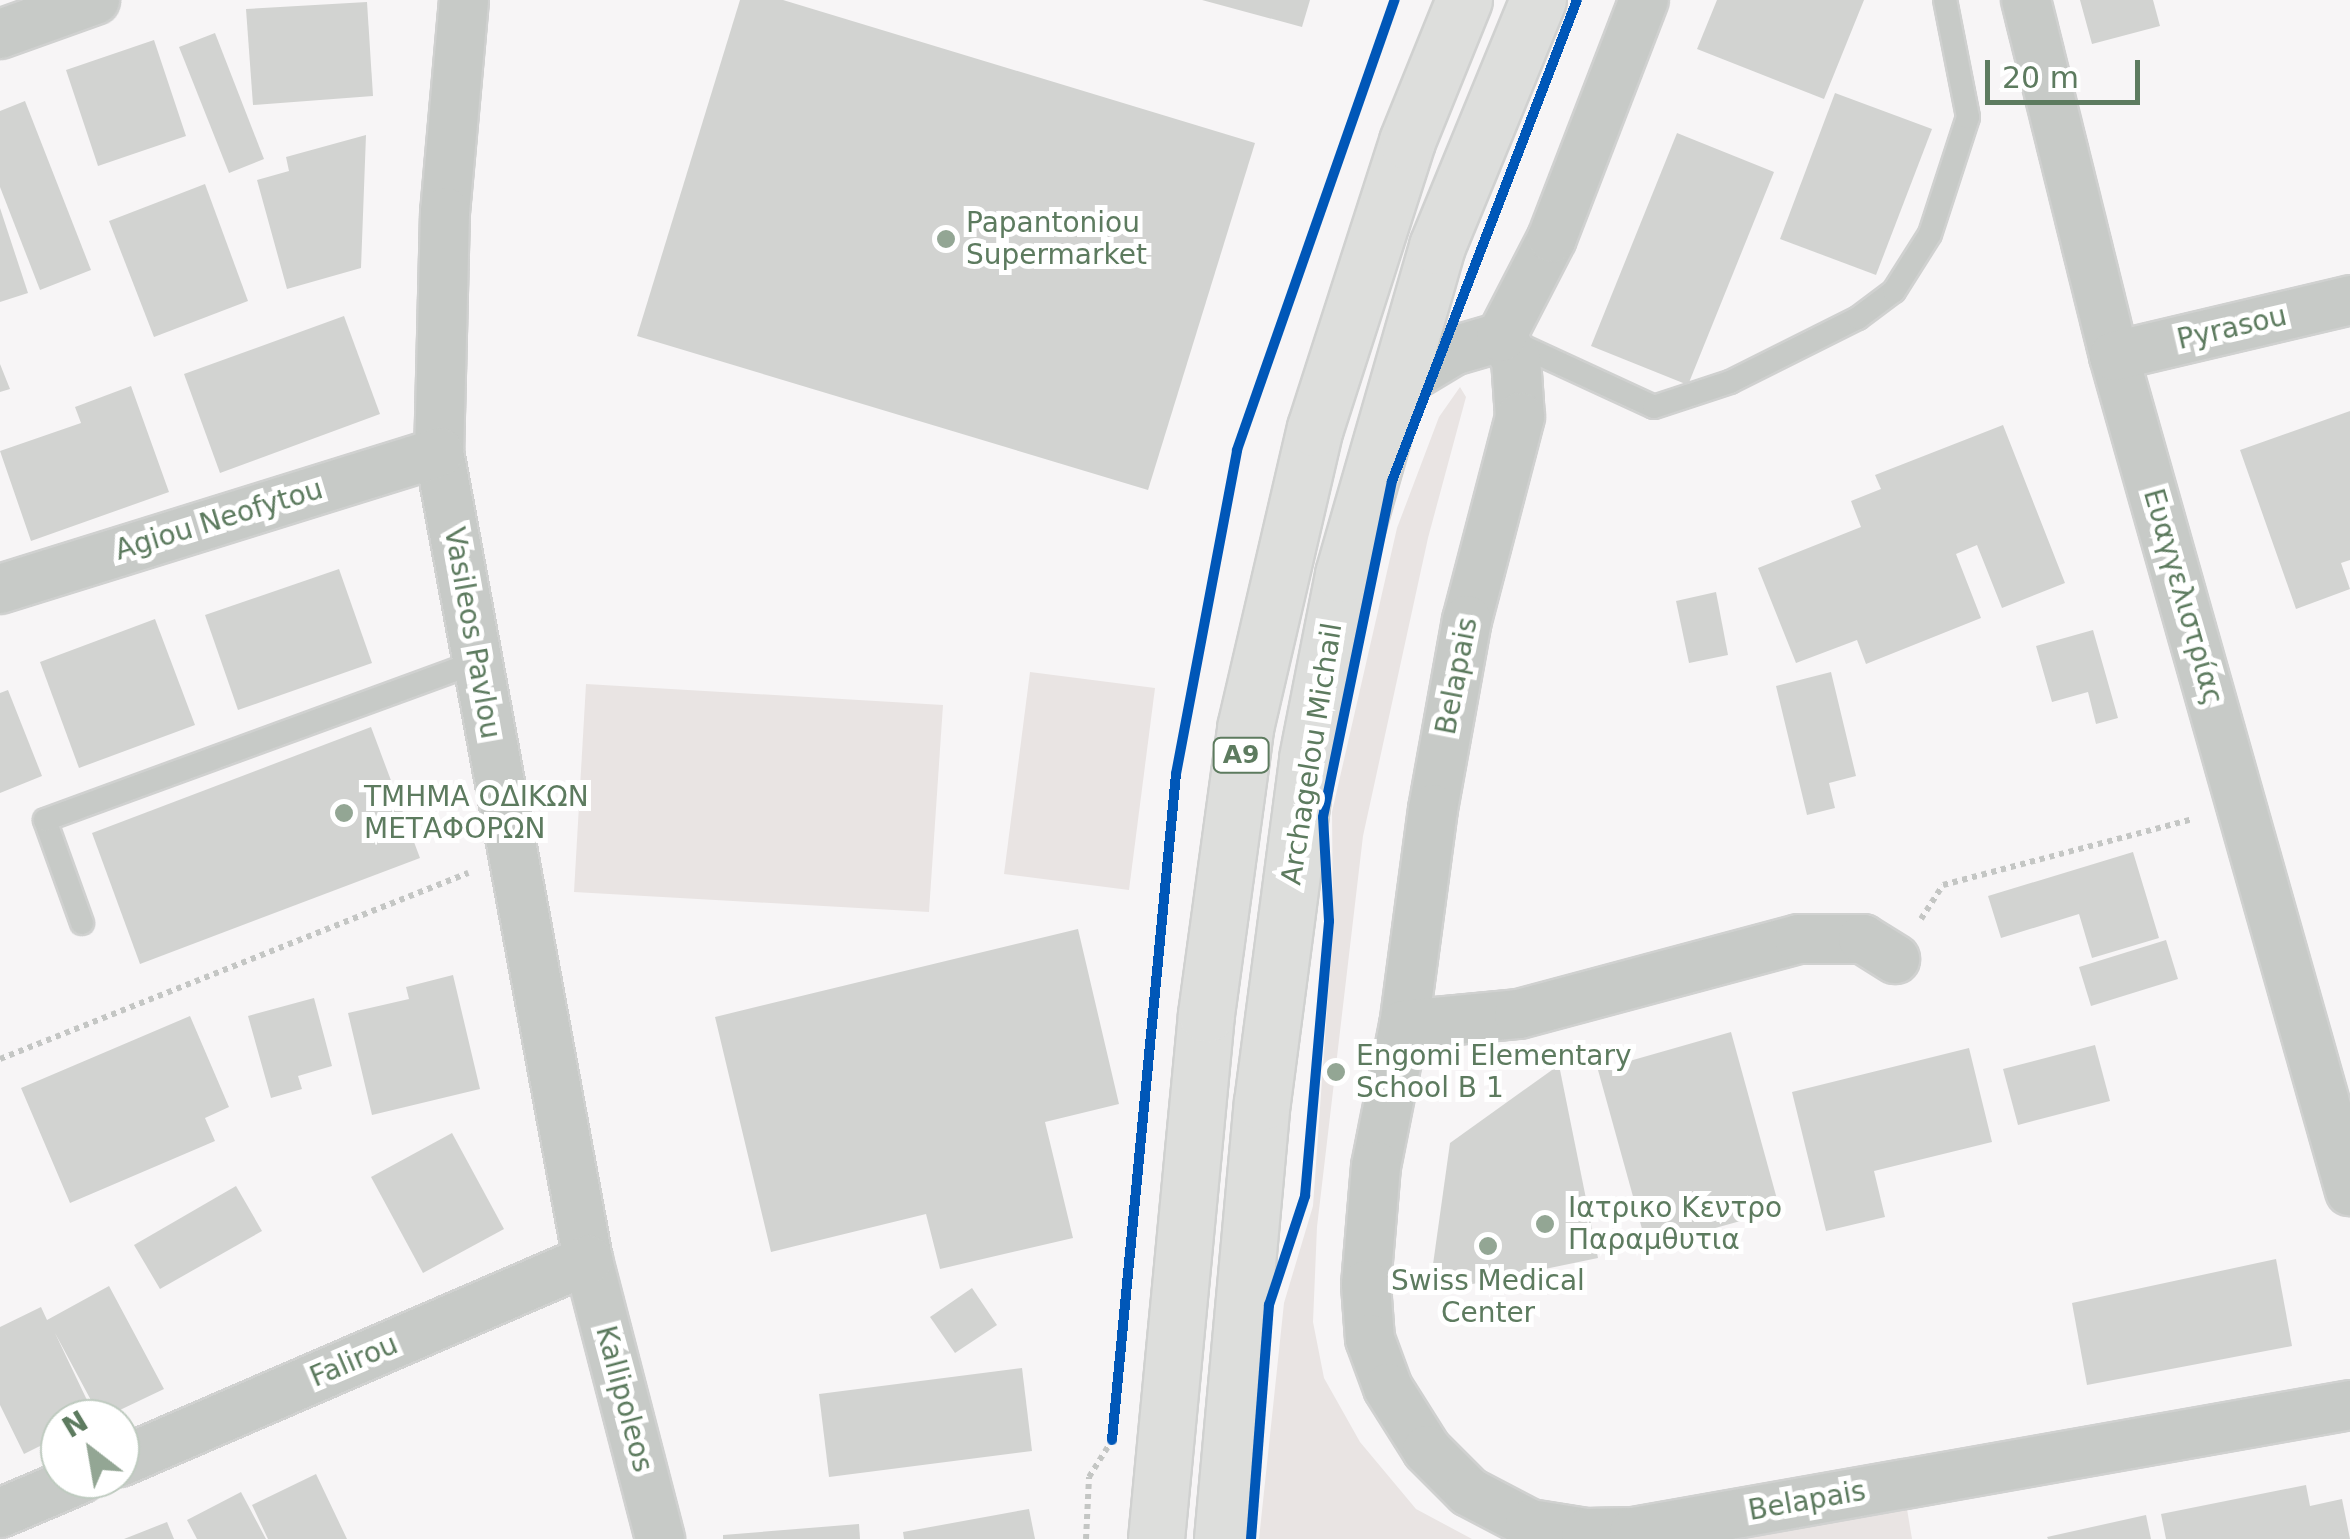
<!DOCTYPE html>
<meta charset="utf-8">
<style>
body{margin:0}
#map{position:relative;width:2350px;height:1539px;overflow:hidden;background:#f7f5f6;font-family:"DejaVu Sans",sans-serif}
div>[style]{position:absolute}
.green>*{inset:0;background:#e9e4e3}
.building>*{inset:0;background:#d2d3d1}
.path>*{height:6px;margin-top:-3px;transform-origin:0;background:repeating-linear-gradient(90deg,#c4c6c4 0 5px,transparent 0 10px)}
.roads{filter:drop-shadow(2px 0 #d0d1d0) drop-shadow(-2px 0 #d0d1d0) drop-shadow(0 2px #d0d1d0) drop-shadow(0 -2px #d0d1d0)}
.lane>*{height:22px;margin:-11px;padding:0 11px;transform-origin:11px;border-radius:11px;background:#c7cac7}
.street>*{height:48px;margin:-24px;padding:0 24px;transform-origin:24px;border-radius:24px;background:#c7cac7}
.primary>*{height:55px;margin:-27.5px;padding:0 27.5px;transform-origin:27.5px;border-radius:27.5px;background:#dddedc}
.cycleway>*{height:10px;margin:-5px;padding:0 5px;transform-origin:5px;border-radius:5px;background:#0057b8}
.dots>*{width:28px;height:28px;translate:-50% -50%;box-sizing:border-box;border:5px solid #fff;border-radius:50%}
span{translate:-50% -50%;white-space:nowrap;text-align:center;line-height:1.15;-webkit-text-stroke:10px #fff;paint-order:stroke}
.shield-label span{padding:2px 8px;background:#fff;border:2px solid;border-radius:8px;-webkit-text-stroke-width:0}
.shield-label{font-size:25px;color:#5d7b5f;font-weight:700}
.poi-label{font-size:28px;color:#5d7b5f}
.left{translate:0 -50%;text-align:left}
.street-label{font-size:28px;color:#5d7b5f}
.north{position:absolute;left:40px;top:1399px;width:100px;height:100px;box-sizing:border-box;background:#fff;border:2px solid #becabf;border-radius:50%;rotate:329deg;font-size:28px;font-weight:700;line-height:40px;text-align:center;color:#5d7b5f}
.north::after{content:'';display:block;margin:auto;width:35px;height:45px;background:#93a694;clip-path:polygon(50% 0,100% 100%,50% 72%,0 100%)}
.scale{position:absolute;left:1985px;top:60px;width:155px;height:45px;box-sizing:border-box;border:5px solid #5d7b5f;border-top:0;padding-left:12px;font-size:30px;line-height:35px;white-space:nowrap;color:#5d7b5f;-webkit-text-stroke:8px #fff;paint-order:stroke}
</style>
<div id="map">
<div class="green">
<i style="clip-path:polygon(1460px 387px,1466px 397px,1428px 538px,1363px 836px,1317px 1227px,1313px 1322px,1324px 1378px,1360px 1442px,1416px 1509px,1472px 1539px,1259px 1539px,1284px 1303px,1313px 1206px,1333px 925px,1332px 812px,1397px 528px,1439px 417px)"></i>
<i style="clip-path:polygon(1030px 672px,1155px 688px,1129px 890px,1004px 874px)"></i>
<i style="clip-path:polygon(586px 684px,943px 705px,929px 912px,574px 892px)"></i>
<i style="clip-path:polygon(1907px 1509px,1912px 1539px,1744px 1539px)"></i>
</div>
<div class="building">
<i style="clip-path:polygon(740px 0,783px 0,1255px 143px,1148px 490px,637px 336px)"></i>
<i style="clip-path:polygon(1202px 0,1310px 0,1302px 27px)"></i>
<i style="clip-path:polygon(1717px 0,1864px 0,1824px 99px,1697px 49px)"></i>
<i style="clip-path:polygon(2080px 0,2153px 0,2160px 26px,2092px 44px)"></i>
<i style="clip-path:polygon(367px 2px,373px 96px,253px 105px,246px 9px)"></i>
<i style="clip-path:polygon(215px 33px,264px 159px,229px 173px,179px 47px)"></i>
<i style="clip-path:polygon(154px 40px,186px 136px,98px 166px,66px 70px)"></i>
<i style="clip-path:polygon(1835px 93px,1932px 129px,1876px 275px,1780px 239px)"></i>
<i style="clip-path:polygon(25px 101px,91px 270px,40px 290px,0 187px,0 111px)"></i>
<i style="clip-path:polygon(1677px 133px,1774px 172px,1688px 385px,1591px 346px)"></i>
<i style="clip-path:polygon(366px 135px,361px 268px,287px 289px,257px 180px,289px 171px,286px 157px)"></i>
<i style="clip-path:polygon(205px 184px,248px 301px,154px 337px,109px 221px)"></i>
<i style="clip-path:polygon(0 208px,28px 293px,0 302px)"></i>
<i style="clip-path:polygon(344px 316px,380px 414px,220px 473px,184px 374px)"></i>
<i style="clip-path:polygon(0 364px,10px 389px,0 392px)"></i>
<i style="clip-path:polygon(131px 386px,169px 492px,31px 541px,0 451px,81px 423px,75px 407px)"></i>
<i style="clip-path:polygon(2350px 411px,2350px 560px,2341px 563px,2350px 589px,2296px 609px,2240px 450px)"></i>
<i style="clip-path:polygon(2003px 425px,2065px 583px,2002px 608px,1977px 545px,1956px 554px,1981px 618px,1866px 664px,1857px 640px,1796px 663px,1758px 568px,1861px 527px,1851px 501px,1881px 489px,1875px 475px)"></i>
<i style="clip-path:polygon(339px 569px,372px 663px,238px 710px,205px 615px)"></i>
<i style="clip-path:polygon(1716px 592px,1728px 655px,1689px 663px,1676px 601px)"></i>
<i style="clip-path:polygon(155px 619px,195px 725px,79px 768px,40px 662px)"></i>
<i style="clip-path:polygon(2093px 630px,2118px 718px,2096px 724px,2088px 692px,2052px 702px,2036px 646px)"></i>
<i style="clip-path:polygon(1831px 672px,1856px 776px,1829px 783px,1835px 808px,1807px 815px,1776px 686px)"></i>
<i style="clip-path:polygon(8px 690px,42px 776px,0 793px,0 693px)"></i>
<i style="clip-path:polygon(371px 727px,420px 858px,140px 964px,92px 833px)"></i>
<i style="clip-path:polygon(2133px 852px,2159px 938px,2092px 958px,2079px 914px,2001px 938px,1988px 896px)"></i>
<i style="clip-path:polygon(1078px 929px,1119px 1104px,1045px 1122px,1073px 1238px,940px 1269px,926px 1214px,771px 1252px,715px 1017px)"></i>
<i style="clip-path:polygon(2166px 940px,2178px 979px,2091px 1006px,2079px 967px)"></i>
<i style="clip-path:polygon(453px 975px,480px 1089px,372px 1115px,348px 1013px,409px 999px,406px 987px)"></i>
<i style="clip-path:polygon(314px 998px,332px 1066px,298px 1076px,302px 1089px,271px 1098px,248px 1016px)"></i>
<i style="clip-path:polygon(190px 1016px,229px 1107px,205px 1118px,215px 1141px,70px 1203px,21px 1088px)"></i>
<i style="clip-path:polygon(1731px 1032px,1780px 1210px,1647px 1247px,1598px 1070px)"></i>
<i style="clip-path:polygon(2095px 1045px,2110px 1101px,2018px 1125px,2003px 1069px)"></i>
<i style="clip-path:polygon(1969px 1048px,1992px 1142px,1874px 1171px,1885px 1217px,1826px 1231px,1792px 1092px)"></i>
<i style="clip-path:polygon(1559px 1065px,1598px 1258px,1429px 1293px,1450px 1143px)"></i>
<i style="clip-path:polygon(452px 1133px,504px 1229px,423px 1273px,371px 1177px)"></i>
<i style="clip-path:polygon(236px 1186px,262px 1231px,160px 1289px,134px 1245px)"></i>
<i style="clip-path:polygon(2276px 1259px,2292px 1346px,2087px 1385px,2072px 1303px)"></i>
<i style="clip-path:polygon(109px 1286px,164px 1389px,101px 1419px,55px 1333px,96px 1419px,60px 1419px,60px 1436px,24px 1454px,0 1405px,0 1327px,41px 1307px,47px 1320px)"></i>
<i style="clip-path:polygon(972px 1288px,997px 1325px,955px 1353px,930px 1317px)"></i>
<i style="clip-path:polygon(1022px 1368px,1032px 1451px,829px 1477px,819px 1394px)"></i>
<i style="clip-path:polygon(316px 1474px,347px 1539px,268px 1539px,252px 1505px)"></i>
<i style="clip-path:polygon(2306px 1485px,2310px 1506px,2342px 1499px,2350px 1539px,2166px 1539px,2161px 1514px)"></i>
<i style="clip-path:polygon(241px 1492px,266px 1539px,197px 1539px,187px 1520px)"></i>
<i style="clip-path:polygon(1029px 1509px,1035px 1539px,904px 1539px,903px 1532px)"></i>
<i style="clip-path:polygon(2146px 1515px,2151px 1539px,2048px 1539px,2047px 1537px)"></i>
<i style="clip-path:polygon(167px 1522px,174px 1539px,124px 1539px)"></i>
<i style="clip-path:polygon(859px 1524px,860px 1539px,723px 1539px,723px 1535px)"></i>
</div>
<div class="path">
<i style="left:1921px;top:919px;width:40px;rotate:-57.1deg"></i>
<i style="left:1943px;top:885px;width:258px;rotate:-14.8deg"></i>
<i style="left:0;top:1059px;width:504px;rotate:-21.67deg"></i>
<i style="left:1086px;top:1539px;width:62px;rotate:-87.2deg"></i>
<i style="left:1089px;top:1477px;width:36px;rotate:-58deg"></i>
</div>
<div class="roads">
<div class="lane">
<i style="left:1511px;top:341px;width:157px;rotate:24.8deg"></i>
<i style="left:1654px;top:407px;width:80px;rotate:-18.2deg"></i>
<i style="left:1730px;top:382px;width:143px;rotate:-26.6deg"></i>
<i style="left:1858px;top:318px;width:45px;rotate:-36.9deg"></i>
<i style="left:1894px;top:291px;width:67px;rotate:-57.7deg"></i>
<i style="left:1930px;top:234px;width:123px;rotate:-72deg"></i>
<i style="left:1968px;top:117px;width:119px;rotate:-101.1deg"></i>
<i style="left:82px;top:923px;width:109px;rotate:-109.8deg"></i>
<i style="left:45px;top:820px;width:460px;rotate:-20.1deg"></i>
</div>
<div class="street">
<i style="left:464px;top:0;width:213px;rotate:95.1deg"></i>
<i style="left:445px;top:212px;width:240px;rotate:91.4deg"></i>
<i style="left:439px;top:452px;width:822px;rotate:79.55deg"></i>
<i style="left:588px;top:1260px;width:288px;rotate:75.5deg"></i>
<i style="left:2026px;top:0;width:367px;rotate:76.1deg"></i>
<i style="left:2114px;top:356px;width:868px;rotate:74.22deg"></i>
<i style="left:0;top:34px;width:101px;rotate:-19.7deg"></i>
<i style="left:1501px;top:337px;width:27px;rotate:56deg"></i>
<i style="left:1516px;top:359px;width:58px;rotate:86.1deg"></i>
<i style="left:1520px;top:417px;width:210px;rotate:104.6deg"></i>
<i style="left:1467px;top:620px;width:192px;rotate:100.2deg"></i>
<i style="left:1433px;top:809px;width:218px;rotate:97.6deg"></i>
<i style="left:1404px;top:1025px;width:144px;rotate:101.2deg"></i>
<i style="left:1376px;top:1166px;width:119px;rotate:94.8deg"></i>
<i style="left:1366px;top:1285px;width:54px;rotate:85.8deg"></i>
<i style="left:1370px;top:1339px;width:52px;rotate:69.8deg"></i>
<i style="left:1388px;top:1388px;width:73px;rotate:57.8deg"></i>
<i style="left:1427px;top:1450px;width:59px;rotate:45deg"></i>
<i style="left:1469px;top:1492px;width:69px;rotate:27.7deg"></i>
<i style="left:1530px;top:1524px;width:57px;rotate:9.1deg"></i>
<i style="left:1586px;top:1533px;width:48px;rotate:-1.2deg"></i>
<i style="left:1634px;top:1532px;width:727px;rotate:-10.06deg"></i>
<i style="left:2114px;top:356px;width:243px;rotate:-13.3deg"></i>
<i style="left:1395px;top:386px;width:68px;rotate:-31.1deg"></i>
<i style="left:1453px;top:351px;width:50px;rotate:-16.3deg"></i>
<i style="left:1501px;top:337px;width:111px;rotate:-62.7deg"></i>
<i style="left:1552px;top:238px;width:255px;rotate:-68.9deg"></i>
<i style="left:0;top:589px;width:460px;rotate:-17.3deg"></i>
<i style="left:1404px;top:1025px;width:116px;rotate:-5.5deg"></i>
<i style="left:1519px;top:1014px;width:290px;rotate:-15deg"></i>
<i style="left:1799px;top:939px;width:64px"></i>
<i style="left:1863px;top:939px;width:38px;rotate:32deg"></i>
<i style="left:120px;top:1462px;width:510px;rotate:-23.35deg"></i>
<i style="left:0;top:1513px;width:87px;rotate:-23deg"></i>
</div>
<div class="primary">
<i style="left:1156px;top:1539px;width:527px;rotate:-84.56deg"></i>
<i style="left:1206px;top:1014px;width:289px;rotate:-82.2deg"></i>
<i style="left:1245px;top:728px;width:308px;rotate:-76.9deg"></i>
<i style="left:1315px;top:428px;width:301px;rotate:-72.2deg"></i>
<i style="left:1407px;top:141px;width:152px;rotate:-68deg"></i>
<i style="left:1222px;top:1539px;width:439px;rotate:-84.8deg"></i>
<i style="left:1262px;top:1102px;width:347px;rotate:-82.5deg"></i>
<i style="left:1307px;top:758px;width:187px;rotate:-78.9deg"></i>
<i style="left:1343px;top:574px;width:341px;rotate:-74deg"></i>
<i style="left:1437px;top:246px;width:266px;rotate:-67.7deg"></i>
</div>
</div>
<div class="cycleway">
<i style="left:1112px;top:1440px;width:669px;rotate:-84.51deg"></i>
<i style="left:1176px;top:774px;width:330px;rotate:-79.3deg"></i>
<i style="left:1237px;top:450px;width:477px;rotate:-70.7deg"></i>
<i style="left:1251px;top:1539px;width:235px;rotate:-85.6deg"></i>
<i style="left:1269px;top:1305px;width:115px;rotate:-71.7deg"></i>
<i style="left:1305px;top:1196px;width:276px;rotate:-85deg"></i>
<i style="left:1329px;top:921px;width:104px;rotate:-93.3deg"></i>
<i style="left:1323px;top:817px;width:343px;rotate:-78.4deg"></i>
<i style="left:1392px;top:481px;width:515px;rotate:-68.96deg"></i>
</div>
<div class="dots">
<i style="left:946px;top:239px;background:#93a694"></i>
<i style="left:344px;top:813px;background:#93a694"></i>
<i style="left:1336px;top:1072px;background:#93a694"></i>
<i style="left:1545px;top:1224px;background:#93a694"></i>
<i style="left:1488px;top:1246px;background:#93a694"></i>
</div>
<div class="shield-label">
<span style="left:1241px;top:755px">A9</span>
</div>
<div class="poi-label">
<span class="left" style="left:966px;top:239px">Papantoniou<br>Supermarket</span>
<span class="left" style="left:364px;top:813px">ΤΜΗΜΑ ΟΔΙΚΩΝ<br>ΜΕΤΑΦΟΡΩΝ</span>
<span class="left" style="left:1356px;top:1072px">Engomi Elementary<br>School B 1</span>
<span class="left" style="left:1568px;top:1224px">Ιατρικο Κεντρο<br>Παραμθυτια</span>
<span style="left:1488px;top:1297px">Swiss Medical<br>Center</span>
</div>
<div class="street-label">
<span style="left:2232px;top:328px;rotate:-13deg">Pyrasou</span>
<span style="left:219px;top:520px;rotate:-17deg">Agiou Neofytou</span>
<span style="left:2183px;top:597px;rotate:74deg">Ευαγγελιστρίας</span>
<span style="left:472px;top:633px;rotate:80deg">Vasileos Pavlou</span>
<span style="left:1457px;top:676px;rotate:-79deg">Belapais</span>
<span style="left:1312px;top:754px;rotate:-81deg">Archagelou Michail</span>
<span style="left:354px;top:1361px;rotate:-23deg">Falirou</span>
<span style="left:624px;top:1399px;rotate:75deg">Kallipoleos</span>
<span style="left:1807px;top:1501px;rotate:-10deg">Belapais</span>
</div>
<div class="north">N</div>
<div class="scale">20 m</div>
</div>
